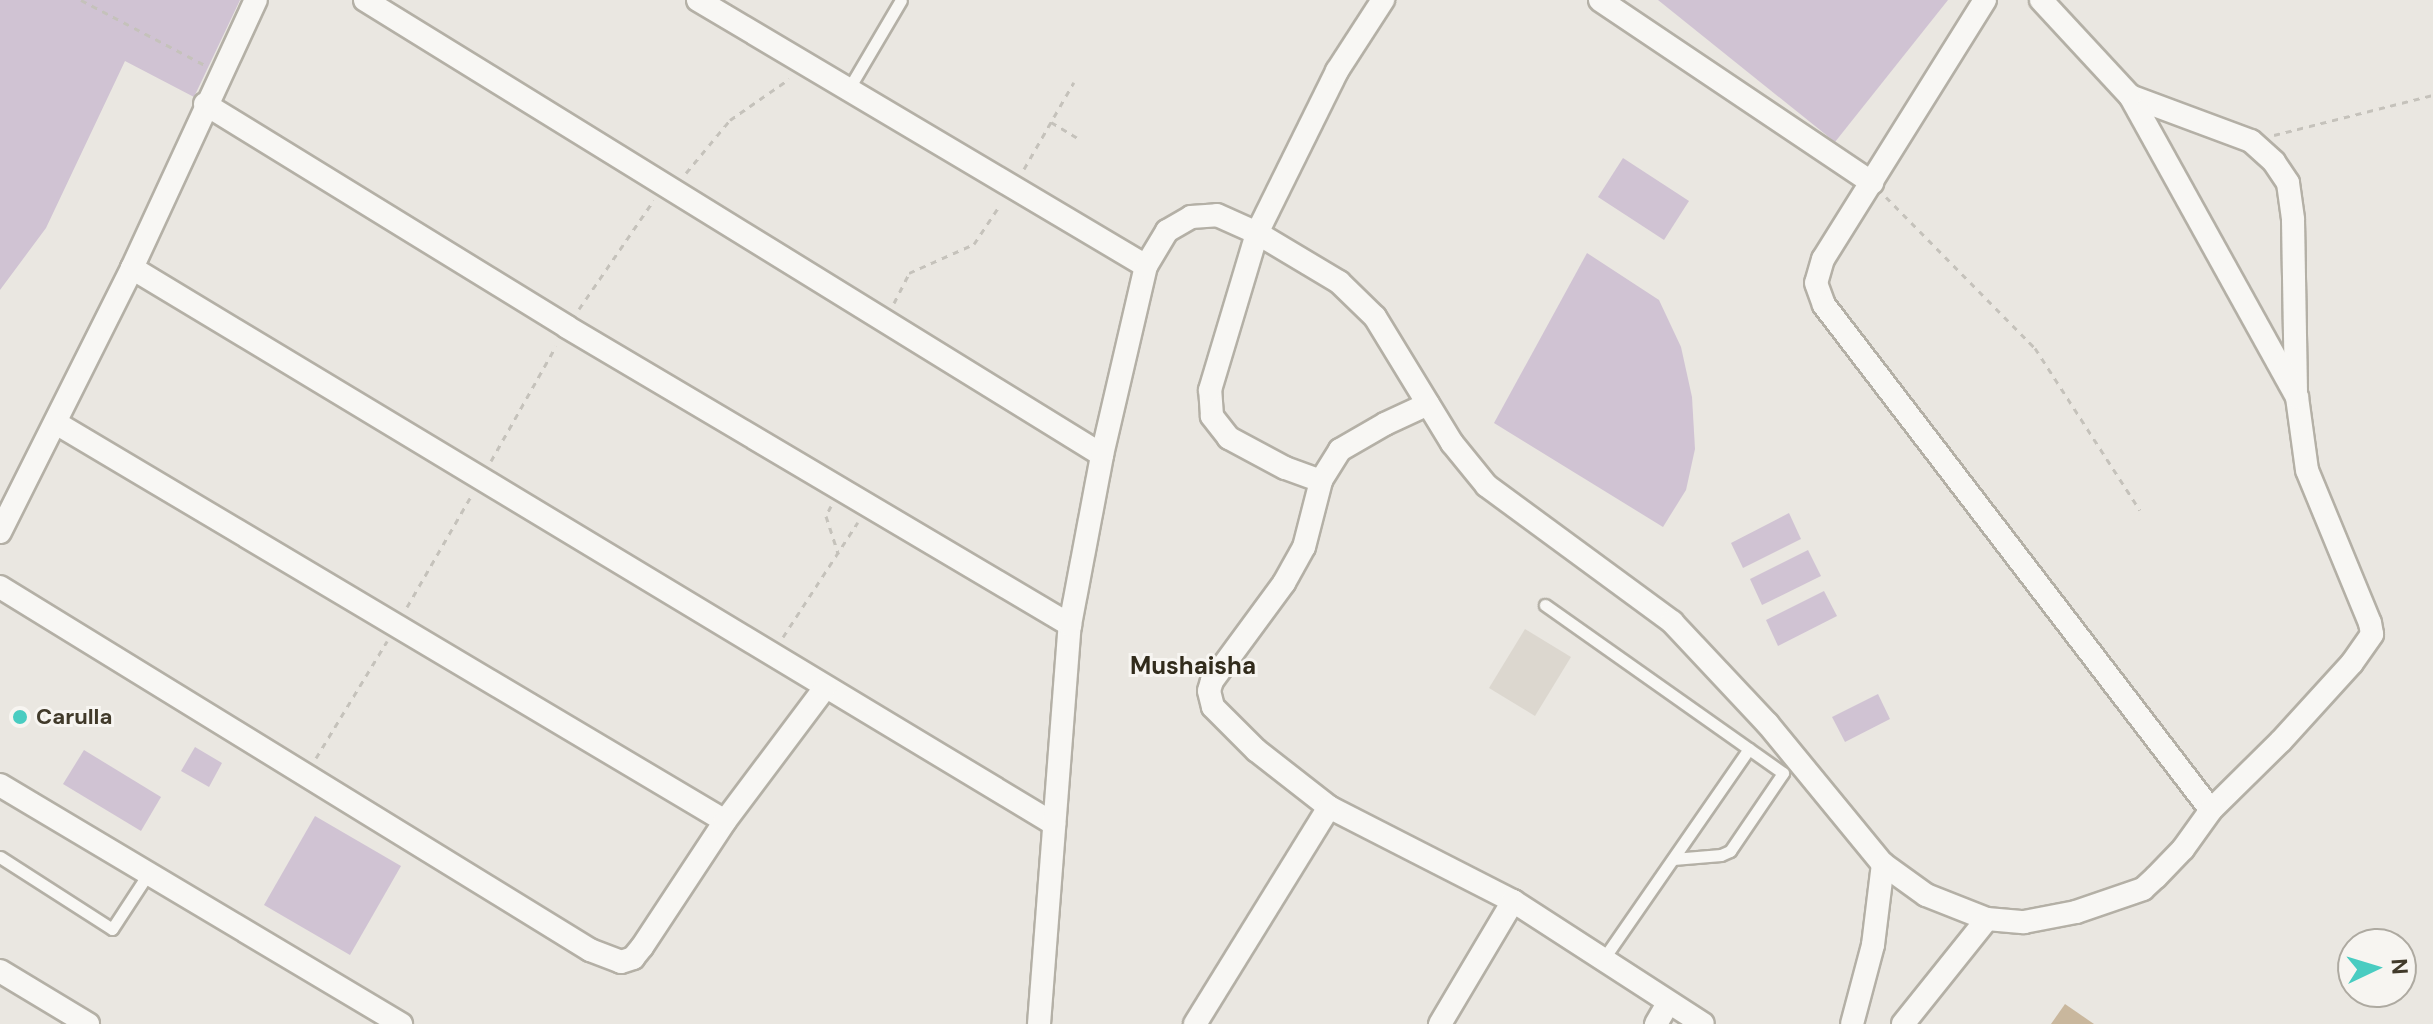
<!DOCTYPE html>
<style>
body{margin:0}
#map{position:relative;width:2433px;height:1024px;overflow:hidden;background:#eae7e1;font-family:"DM Sans",sans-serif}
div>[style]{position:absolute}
.built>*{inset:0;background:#dcd7cf}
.green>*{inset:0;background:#d0c3d3}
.water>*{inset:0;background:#c9b79d}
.path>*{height:3px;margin-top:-1.5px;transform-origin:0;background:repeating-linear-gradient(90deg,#c5c2bb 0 6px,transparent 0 12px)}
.roads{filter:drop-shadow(2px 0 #b4b0a6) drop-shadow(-2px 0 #b4b0a6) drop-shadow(0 2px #b4b0a6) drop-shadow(0 -2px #b4b0a6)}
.lane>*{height:11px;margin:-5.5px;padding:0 5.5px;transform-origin:5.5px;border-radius:5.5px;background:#f8f7f4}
.street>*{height:22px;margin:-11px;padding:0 11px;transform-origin:11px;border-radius:11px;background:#f8f7f4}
.dots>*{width:22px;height:22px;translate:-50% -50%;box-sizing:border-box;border:4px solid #f7f5f1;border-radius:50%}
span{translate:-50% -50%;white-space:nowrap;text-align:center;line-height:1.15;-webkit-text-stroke:6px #f7f5f1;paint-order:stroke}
.poi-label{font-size:22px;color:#413a2a;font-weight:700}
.left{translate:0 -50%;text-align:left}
.neighbourhood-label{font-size:24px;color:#322c1c;font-weight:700}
.north{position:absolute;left:2337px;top:928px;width:80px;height:80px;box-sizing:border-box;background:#f7f5f1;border:2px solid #aeaaa1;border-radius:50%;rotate:86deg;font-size:22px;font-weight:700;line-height:32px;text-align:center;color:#413a2a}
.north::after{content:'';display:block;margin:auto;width:28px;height:36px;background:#49ccc1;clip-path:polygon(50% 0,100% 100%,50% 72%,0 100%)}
</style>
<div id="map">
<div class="built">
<i style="clip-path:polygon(1525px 629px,1571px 657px,1535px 716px,1489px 688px)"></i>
</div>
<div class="green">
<i style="clip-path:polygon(0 0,240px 0,194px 97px,125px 61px,46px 228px,0 290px)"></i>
<i style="clip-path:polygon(1658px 0,1948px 0,1835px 142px)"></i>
<i style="clip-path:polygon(1623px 158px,1689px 201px,1664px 240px,1598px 197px)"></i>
<i style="clip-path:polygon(1587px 253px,1659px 300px,1681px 347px,1692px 397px,1695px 449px,1686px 490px,1663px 527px,1494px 423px)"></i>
<i style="clip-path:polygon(1789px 513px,1801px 539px,1743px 568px,1731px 543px)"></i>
<i style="clip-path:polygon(1808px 550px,1821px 576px,1762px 605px,1750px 579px)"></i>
<i style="clip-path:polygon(1824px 591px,1837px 616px,1778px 646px,1766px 620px)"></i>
<i style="clip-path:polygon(1878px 694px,1890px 719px,1845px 742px,1832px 717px)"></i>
<i style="clip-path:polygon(195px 747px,222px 763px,209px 787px,181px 771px)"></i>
<i style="clip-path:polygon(84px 750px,161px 797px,141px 831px,63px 784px)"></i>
<i style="clip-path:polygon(315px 816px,401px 866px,350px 955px,264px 905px)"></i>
</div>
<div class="water">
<i style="clip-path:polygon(2065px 1004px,2094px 1024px,2051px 1024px)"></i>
</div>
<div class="path">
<i style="left:81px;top:0;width:140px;rotate:27.7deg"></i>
<i style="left:1051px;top:122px;width:31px;rotate:31deg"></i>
<i style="left:2274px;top:135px;width:164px;rotate:-14.1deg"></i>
<i style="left:1024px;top:169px;width:100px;rotate:-60.1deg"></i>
<i style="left:686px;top:173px;width:69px;rotate:-50.3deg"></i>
<i style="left:730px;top:120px;width:72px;rotate:-34.8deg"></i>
<i style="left:1886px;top:197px;width:212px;rotate:45.4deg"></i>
<i style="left:2035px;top:348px;width:193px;rotate:57.1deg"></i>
<i style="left:894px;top:303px;width:34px;rotate:-63deg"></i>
<i style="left:909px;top:273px;width:71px;rotate:-24deg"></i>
<i style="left:974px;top:244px;width:47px;rotate:-56.3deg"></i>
<i style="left:579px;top:309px;width:132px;rotate:-55.5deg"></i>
<i style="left:491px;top:461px;width:132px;rotate:-60.5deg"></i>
<i style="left:831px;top:506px;width:11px;rotate:117deg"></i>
<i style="left:826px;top:516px;width:40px;rotate:72deg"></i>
<i style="left:407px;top:607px;width:128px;rotate:-60deg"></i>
<i style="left:783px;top:637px;width:137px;rotate:-56.9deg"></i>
<i style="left:316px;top:758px;width:137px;rotate:-58.7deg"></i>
</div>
<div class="roads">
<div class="lane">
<i style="left:848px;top:90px;width:104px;rotate:-59.5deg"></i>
<i style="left:1545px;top:605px;width:291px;rotate:35.2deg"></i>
<i style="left:1783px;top:773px;width:94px;rotate:124.2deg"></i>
<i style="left:1730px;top:851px;width:10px;rotate:156deg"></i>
<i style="left:1721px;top:855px;width:48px;rotate:175.2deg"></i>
<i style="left:0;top:857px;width:133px;rotate:32.7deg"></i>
<i style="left:112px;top:929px;width:66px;rotate:-56.8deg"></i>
<i style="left:1602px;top:961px;width:258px;rotate:-55.3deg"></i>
</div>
<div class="street">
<i style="left:365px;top:0;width:866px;rotate:31.69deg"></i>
<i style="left:698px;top:0;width:521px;rotate:30.7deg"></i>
<i style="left:1600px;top:0;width:328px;rotate:33.9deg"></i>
<i style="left:1985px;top:0;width:305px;rotate:122deg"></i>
<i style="left:1823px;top:259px;width:25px;rotate:106deg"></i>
<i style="left:1816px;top:283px;width:23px;rotate:70deg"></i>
<i style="left:1824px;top:305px;width:636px;rotate:52.54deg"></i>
<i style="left:2130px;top:96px;width:129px;rotate:20.4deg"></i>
<i style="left:2251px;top:141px;width:31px;rotate:42deg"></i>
<i style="left:2274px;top:162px;width:25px;rotate:56deg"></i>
<i style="left:2288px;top:183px;width:37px;rotate:82deg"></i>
<i style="left:2293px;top:220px;width:171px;rotate:89deg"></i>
<i style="left:205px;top:104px;width:425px;rotate:31.6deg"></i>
<i style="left:567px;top:327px;width:585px;rotate:30.64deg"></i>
<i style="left:132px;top:268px;width:1077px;rotate:31.09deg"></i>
<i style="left:1428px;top:404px;width:47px;rotate:155.1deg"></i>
<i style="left:1385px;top:424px;width:52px;rotate:150deg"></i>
<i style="left:1340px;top:450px;width:36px;rotate:122deg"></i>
<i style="left:1321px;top:481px;width:68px;rotate:104.4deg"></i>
<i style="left:1304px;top:547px;width:41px;rotate:119.1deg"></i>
<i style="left:1284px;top:583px;width:122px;rotate:126.3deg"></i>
<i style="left:1212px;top:681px;width:10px;rotate:107deg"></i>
<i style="left:1209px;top:691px;width:16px;rotate:76deg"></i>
<i style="left:1213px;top:707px;width:61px;rotate:45deg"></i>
<i style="left:1256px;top:750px;width:93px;rotate:38deg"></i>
<i style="left:1329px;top:807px;width:207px;rotate:27.1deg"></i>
<i style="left:1513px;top:901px;width:226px;rotate:32.9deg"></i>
<i style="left:56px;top:423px;width:778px;rotate:30.75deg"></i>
<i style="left:1321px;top:481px;width:38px;rotate:-160deg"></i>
<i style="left:1285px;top:468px;width:64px;rotate:-151.8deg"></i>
<i style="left:1229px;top:438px;width:28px;rotate:-128deg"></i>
<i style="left:1212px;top:416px;width:26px;rotate:-94deg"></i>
<i style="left:1210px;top:390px;width:164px;rotate:-73.3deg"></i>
<i style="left:1257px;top:233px;width:181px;rotate:-63.7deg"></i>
<i style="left:1337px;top:71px;width:85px;rotate:-57.1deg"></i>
<i style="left:0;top:532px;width:295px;rotate:-63.4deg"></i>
<i style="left:132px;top:268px;width:295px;rotate:-65.2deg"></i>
<i style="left:0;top:587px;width:693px;rotate:31.6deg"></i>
<i style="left:590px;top:950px;width:33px;rotate:21deg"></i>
<i style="left:621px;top:962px;width:13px;rotate:-18deg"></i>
<i style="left:633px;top:958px;width:14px;rotate:-51deg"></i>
<i style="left:642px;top:947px;width:151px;rotate:-56.6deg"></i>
<i style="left:725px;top:821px;width:166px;rotate:-53.1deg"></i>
<i style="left:0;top:785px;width:467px;rotate:30.8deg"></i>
<i style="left:0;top:971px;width:103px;rotate:31.1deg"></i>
<i style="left:1039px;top:1024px;width:400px;rotate:-85.6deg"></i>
<i style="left:1070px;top:625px;width:173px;rotate:-79.3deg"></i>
<i style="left:1102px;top:455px;width:194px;rotate:-76.9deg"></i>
<i style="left:1146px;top:266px;width:41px;rotate:-59deg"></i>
<i style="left:1167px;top:231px;width:28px;rotate:-30deg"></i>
<i style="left:1191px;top:217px;width:26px;rotate:-4deg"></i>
<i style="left:1217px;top:215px;width:44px;rotate:24.2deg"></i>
<i style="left:1257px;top:233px;width:96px;rotate:30.9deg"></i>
<i style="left:1339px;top:282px;width:50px;rotate:44.2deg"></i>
<i style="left:1375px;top:317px;width:148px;rotate:58.6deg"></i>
<i style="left:1452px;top:443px;width:55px;rotate:50.9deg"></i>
<i style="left:1487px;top:486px;width:230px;rotate:36.3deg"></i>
<i style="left:1672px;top:622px;width:139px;rotate:46.8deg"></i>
<i style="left:1767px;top:723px;width:183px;rotate:50.6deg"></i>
<i style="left:1883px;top:864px;width:53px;rotate:35.8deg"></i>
<i style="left:1926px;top:895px;width:66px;rotate:21.5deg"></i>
<i style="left:1987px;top:919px;width:37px;rotate:5deg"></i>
<i style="left:2024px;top:922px;width:53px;rotate:-10.9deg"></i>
<i style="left:2076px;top:912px;width:71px;rotate:-18.9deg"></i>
<i style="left:2143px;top:889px;width:18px;rotate:-43deg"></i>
<i style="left:2156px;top:877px;width:39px;rotate:-46deg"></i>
<i style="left:2183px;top:849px;width:48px;rotate:-54.3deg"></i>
<i style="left:2211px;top:810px;width:98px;rotate:-44.6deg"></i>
<i style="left:2281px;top:741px;width:105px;rotate:-47.7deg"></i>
<i style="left:2352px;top:663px;width:35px;rotate:-55deg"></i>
<i style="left:2372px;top:634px;width:11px;rotate:-100deg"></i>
<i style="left:2370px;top:623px;width:165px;rotate:-112.4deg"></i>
<i style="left:2307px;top:470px;width:74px;rotate:-97.8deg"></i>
<i style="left:2297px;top:397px;width:344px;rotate:-119deg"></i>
<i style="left:2130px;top:96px;width:131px;rotate:-132.8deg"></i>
<i style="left:1195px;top:1024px;width:255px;rotate:-58.3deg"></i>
<i style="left:1440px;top:1024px;width:143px;rotate:-59.3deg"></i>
<i style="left:1656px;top:1024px;width:24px;rotate:-60deg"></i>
<i style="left:1852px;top:1024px;width:82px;rotate:-75.1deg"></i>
<i style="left:1873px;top:945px;width:82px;rotate:-83deg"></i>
<i style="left:1903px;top:1024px;width:134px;rotate:-51.3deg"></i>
</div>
</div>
<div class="dots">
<i style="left:20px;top:717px;background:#49ccc1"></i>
</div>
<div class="poi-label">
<span class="left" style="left:36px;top:717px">Carulla</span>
</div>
<div class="neighbourhood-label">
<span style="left:1193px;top:666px">Mushaisha</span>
</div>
<div class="north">N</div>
</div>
